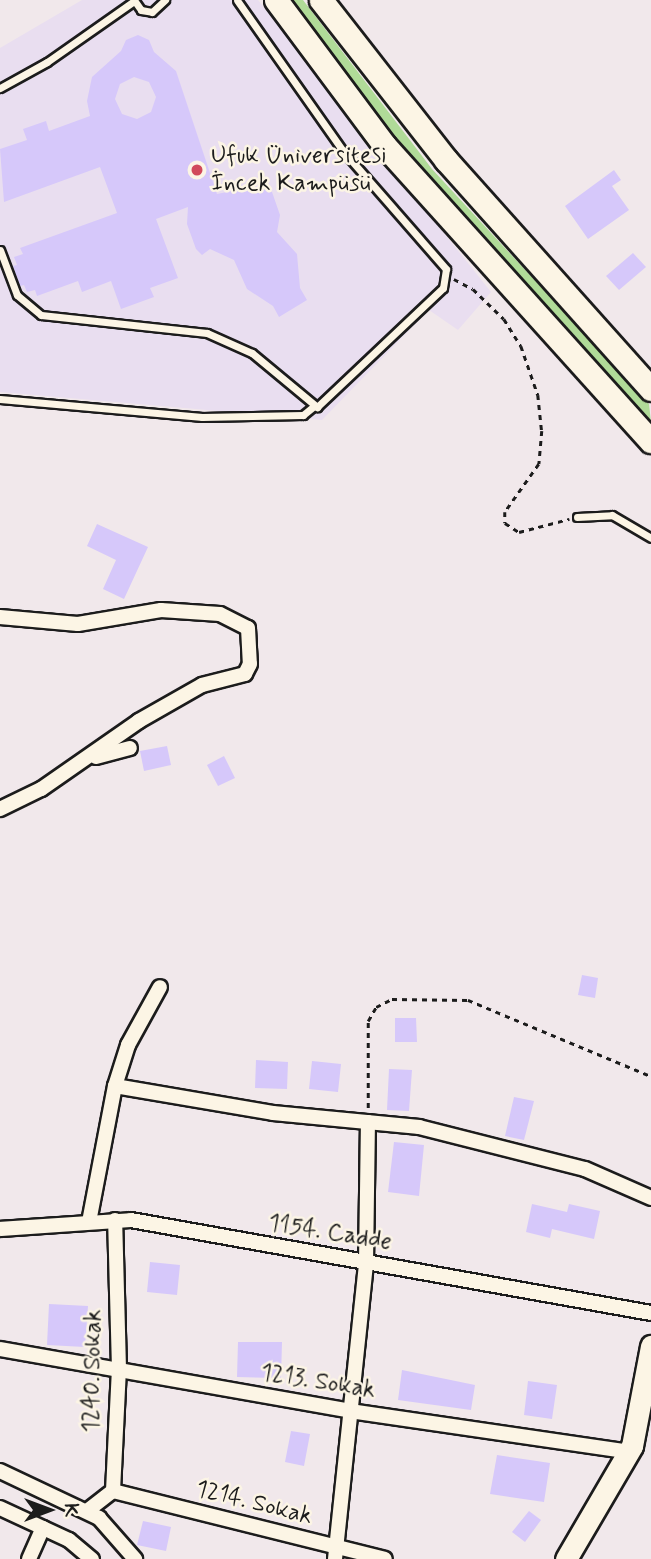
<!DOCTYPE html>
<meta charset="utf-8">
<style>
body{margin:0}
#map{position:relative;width:651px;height:1559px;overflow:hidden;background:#f1e8eb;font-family:Mynerve,sans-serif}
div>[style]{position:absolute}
.built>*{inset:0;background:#e9def0}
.green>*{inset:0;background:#b0db98}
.building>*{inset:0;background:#d6c8fa}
.path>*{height:2.5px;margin-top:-1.25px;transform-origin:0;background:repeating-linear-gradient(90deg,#1c1c1c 0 5px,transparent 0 10px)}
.roads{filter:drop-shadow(2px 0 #1c1c1c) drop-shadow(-2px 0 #1c1c1c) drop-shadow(0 2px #1c1c1c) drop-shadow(0 -2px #1c1c1c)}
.service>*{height:7px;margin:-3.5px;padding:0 3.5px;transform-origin:3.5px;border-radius:3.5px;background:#fcf5e5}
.minor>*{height:14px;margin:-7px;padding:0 7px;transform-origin:7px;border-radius:7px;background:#fcf5e5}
.secondary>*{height:21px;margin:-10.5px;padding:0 10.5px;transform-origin:10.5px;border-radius:10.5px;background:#fcf5e5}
.primary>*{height:23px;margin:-11.5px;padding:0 11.5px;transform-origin:11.5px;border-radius:11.5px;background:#fcf5e5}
.dots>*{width:19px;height:19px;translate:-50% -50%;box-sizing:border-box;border:4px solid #fcf5e5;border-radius:50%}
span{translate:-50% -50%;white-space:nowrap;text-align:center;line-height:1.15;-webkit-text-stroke:5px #fcf5e5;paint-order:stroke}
.poi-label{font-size:24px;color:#1c1c1c}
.left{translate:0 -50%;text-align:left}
.street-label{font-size:24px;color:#1c1c1c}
.north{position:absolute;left:14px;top:1475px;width:70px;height:70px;-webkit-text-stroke:5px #fcf5e5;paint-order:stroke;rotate:90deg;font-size:19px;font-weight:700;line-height:28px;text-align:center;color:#1c1c1c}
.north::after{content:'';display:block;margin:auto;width:24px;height:32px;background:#1c1c1c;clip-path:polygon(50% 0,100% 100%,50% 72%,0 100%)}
</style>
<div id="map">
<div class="built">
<i style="clip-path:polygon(82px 0,258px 0,491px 292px,458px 330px,429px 310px,322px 420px,0 392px,0 48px)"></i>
</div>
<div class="green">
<i style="clip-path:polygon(292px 0,303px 0,432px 169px,649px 404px,651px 422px,410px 156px)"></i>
</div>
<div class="building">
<i style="clip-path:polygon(evenodd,138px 35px,149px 40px,154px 52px,176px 71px,217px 194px,262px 185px,272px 192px,280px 215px,277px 232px,297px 254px,300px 288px,307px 300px,279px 317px,273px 306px,247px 289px,234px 260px,210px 249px,202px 255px,196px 249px,187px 224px,188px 207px,156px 219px,178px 278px,150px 288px,154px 297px,121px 309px,111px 281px,82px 292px,78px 281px,37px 296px,35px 290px,27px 292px,24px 285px,20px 286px,13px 266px,17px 265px,14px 257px,23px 254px,20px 248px,117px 213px,100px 167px,4px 202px,0 149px,27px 140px,23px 129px,46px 121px,49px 131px,90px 116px,87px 101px,92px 77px,121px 51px,126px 40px,138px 35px,134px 77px,149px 82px,156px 97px,151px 112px,137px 119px,122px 114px,115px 99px,120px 84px,134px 77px)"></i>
<i style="clip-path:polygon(614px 170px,621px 180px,612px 186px,629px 210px,588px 239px,565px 206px)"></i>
<i style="clip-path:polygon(633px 253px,646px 267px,619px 290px,606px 276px)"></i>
<i style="clip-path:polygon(97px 524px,148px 547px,124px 599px,103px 589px,116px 560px,87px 546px)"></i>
<i style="clip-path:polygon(167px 746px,171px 765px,144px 771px,140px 751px)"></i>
<i style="clip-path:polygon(224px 756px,235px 778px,218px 786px,207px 765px)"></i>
<i style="clip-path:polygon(582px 975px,598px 978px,595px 998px,578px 995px)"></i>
<i style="clip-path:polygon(395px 1018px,416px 1018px,417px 1042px,395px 1042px)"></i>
<i style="clip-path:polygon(256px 1060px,288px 1062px,287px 1089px,255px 1088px)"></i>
<i style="clip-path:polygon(312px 1061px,341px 1064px,338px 1092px,309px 1089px)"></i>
<i style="clip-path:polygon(389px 1069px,412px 1070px,409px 1111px,387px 1110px)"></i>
<i style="clip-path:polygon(514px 1097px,534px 1101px,524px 1140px,505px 1136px)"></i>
<i style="clip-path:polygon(394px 1142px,424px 1145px,419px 1196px,388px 1192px)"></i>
<i style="clip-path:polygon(532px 1204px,567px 1212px,569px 1204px,600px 1211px,594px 1239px,552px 1229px,550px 1238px,526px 1232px)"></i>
<i style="clip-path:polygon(150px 1262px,180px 1265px,177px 1295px,147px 1292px)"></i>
<i style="clip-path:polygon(49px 1304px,88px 1306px,85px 1347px,47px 1345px)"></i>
<i style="clip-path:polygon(238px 1342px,282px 1342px,281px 1378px,237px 1377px)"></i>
<i style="clip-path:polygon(402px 1370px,475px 1385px,471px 1410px,398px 1400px)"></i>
<i style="clip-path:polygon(528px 1381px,557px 1385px,552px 1419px,524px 1415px)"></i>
<i style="clip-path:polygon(291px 1431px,310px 1434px,304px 1466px,285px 1462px)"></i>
<i style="clip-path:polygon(497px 1455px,550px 1463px,544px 1502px,490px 1494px)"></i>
<i style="clip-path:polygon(529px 1511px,541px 1520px,525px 1542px,512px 1532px)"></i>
<i style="clip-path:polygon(143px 1521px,171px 1527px,166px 1551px,137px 1545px)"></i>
</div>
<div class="path">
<i style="left:454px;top:279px;width:21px;rotate:28deg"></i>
<i style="left:473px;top:289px;width:43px;rotate:44.1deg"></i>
<i style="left:504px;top:319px;width:32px;rotate:58deg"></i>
<i style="left:521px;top:346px;width:52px;rotate:70.9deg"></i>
<i style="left:538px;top:395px;width:36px;rotate:84deg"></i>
<i style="left:542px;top:431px;width:33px;rotate:95deg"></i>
<i style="left:539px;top:464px;width:59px;rotate:125.3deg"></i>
<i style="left:505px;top:512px;width:11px;rotate:90deg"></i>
<i style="left:505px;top:523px;width:17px;rotate:33deg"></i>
<i style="left:519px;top:532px;width:52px;rotate:-14.6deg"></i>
<i style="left:368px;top:1108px;width:87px;rotate:-90deg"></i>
<i style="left:368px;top:1021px;width:16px;rotate:-60deg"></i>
<i style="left:376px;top:1007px;width:18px;rotate:-27deg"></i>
<i style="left:392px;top:999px;width:76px;rotate:0.8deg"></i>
<i style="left:468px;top:1000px;width:198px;rotate:22.6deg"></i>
</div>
<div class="roads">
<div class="service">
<i style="left:134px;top:0;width:12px;rotate:55deg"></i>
<i style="left:141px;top:10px;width:11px;rotate:10deg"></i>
<i style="left:152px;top:12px;width:18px;rotate:-43deg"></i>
<i style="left:0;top:88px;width:54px;rotate:-29deg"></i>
<i style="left:47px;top:62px;width:106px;rotate:-35deg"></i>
<i style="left:0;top:250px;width:48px;rotate:69.3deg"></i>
<i style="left:17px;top:295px;width:31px;rotate:40deg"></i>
<i style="left:41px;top:315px;width:167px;rotate:6.2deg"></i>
<i style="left:207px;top:333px;width:49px;rotate:24deg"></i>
<i style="left:252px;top:353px;width:85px;rotate:39.7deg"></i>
<i style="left:317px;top:407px;width:173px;rotate:-43.4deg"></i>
<i style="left:443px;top:288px;width:19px;rotate:-81deg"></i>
<i style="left:446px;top:269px;width:157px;rotate:-131.1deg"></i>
<i style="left:343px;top:151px;width:184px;rotate:-125.1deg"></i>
<i style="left:0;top:399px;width:203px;rotate:5.1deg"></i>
<i style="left:202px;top:417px;width:101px;rotate:-1.1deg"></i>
<i style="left:303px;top:415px;width:13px;rotate:-39deg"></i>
<i style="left:577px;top:517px;width:35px;rotate:-3deg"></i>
<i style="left:612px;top:515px;width:45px;rotate:30.5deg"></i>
</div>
<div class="minor">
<i style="left:0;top:617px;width:78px;rotate:5.1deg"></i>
<i style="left:78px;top:624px;width:84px;rotate:-9.6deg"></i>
<i style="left:161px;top:610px;width:59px;rotate:3.9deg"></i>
<i style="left:220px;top:614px;width:31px;rotate:27deg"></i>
<i style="left:248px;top:628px;width:36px;rotate:87deg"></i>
<i style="left:250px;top:664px;width:11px;rotate:117deg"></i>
<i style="left:245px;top:674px;width:44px;rotate:165.7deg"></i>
<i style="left:202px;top:685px;width:73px;rotate:150.3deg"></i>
<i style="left:139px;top:721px;width:119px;rotate:145.2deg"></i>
<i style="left:41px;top:789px;width:46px;rotate:154deg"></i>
<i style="left:96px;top:757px;width:35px;rotate:-15deg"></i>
<i style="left:115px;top:1086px;width:160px;rotate:9.7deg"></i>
<i style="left:273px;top:1113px;width:147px;rotate:5.5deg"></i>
<i style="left:419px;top:1127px;width:171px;rotate:14.2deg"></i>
<i style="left:585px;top:1169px;width:72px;rotate:23.7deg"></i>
<i style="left:89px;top:1222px;width:138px;rotate:-79.2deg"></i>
<i style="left:115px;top:1086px;width:43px;rotate:-72.4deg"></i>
<i style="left:128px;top:1045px;width:66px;rotate:-61.1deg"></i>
<i style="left:0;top:1229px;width:131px;rotate:-3.9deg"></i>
<i style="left:131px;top:1220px;width:528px;rotate:10.14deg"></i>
<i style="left:0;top:1349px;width:355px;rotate:10deg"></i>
<i style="left:350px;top:1411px;width:283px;rotate:8.3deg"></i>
<i style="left:0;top:1471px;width:110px;rotate:25.4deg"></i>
<i style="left:99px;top:1518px;width:55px;rotate:48.7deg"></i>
<i style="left:113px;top:1491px;width:280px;rotate:14deg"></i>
<i style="left:0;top:1508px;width:76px;rotate:24.9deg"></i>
<i style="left:69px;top:1540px;width:30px;rotate:40deg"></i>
<i style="left:87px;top:1511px;width:33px;rotate:-38deg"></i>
<i style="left:113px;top:1491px;width:122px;rotate:-87.2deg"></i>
<i style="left:119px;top:1369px;width:149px;rotate:-91.5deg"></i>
<i style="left:29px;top:1559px;width:34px;rotate:-66deg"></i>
<i style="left:335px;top:1559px;width:298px;rotate:-84deg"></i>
<i style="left:366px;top:1263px;width:141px;rotate:-89.2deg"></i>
</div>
<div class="secondary">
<i style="left:566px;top:1559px;width:131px;rotate:-59.7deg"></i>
<i style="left:632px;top:1446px;width:102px;rotate:-79.2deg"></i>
</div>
<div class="primary">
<i style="left:276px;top:0;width:182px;rotate:53.3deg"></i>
<i style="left:385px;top:146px;width:397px;rotate:48deg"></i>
<i style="left:321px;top:0;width:203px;rotate:52deg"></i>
<i style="left:446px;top:160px;width:307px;rotate:48.2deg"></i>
</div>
</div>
<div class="dots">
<i style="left:197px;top:170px;background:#d1495b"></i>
</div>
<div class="poi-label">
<span class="left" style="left:211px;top:170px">Ufuk Üniversitesi<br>İncek Kampüsü</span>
</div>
<div class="street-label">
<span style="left:330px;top:1233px;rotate:9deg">1154. Cadde</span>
<span style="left:93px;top:1371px;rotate:-89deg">1240. Sokak</span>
<span style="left:318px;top:1382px;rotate:9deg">1213. Sokak</span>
<span style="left:254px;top:1503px;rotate:14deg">1214. Sokak</span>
</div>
<div class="north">K</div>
</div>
